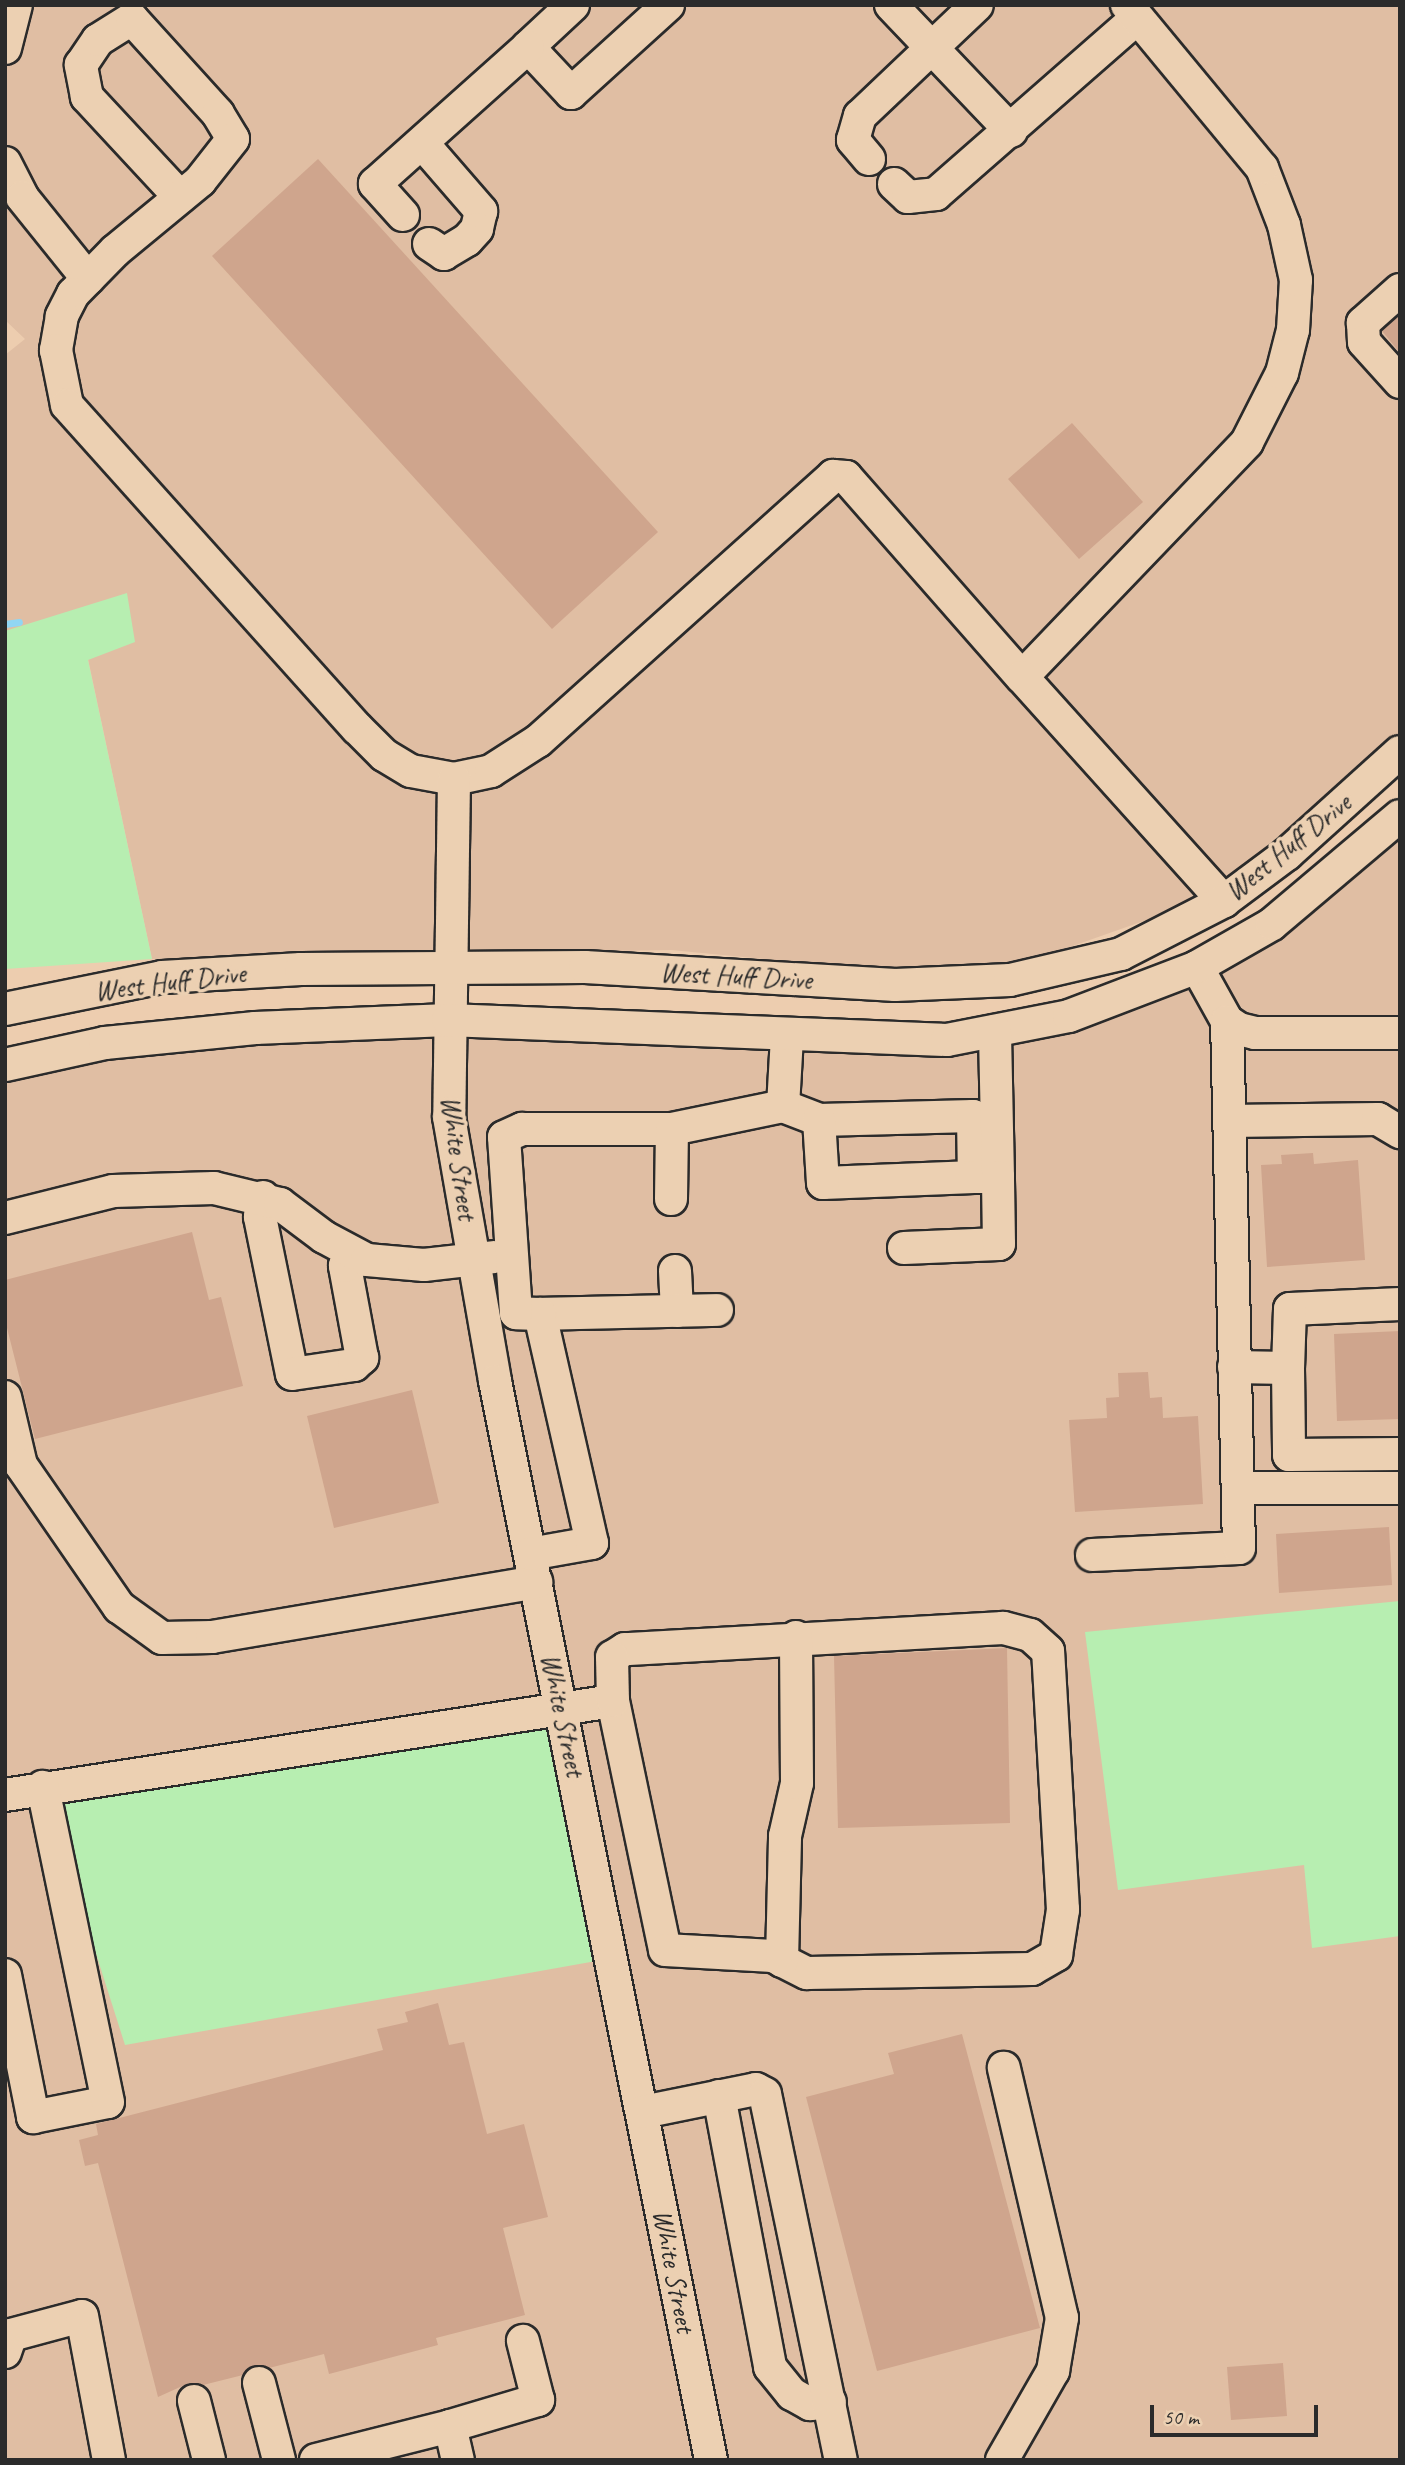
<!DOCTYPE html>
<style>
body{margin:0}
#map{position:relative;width:1405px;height:2465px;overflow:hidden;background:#edcdaf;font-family:Caveat,sans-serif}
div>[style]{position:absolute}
.built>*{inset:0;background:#e0bea3}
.green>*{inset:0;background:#b7eeb1}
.stream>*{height:7px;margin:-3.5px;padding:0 3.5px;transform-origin:3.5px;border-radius:3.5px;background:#91d6f3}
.building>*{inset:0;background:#cfa58d}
.roads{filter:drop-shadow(2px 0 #2b2b2b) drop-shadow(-2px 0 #2b2b2b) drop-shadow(0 2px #2b2b2b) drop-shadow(0 -2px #2b2b2b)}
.minor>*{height:32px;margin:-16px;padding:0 16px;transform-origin:16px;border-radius:16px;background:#ecd0b2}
span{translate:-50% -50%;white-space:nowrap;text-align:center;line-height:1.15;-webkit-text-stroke:7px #ecd0b2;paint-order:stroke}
.street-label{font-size:28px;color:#2b2b2b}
.frame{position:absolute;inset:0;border:7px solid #2b2b2b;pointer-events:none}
.scale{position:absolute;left:1150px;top:2405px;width:168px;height:32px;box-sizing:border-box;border:4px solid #2b2b2b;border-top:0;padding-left:9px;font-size:21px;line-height:24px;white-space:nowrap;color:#2b2b2b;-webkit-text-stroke:5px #ecd0b2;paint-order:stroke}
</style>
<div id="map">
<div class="built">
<i style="clip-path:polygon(5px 5px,1400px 5px,1400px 739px,1249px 873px,1169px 912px,1016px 966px,868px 969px,671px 950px,152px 959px,88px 659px,5px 631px,5px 355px,25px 339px,5px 320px)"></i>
<i style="clip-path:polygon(1400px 816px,1400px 2460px,5px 2460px,5px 1065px,255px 1028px,947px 1040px,1197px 967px)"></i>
</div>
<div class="green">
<i style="clip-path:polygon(127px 593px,135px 642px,88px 660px,152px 959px,5px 969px,5px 631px)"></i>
<i style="clip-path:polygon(1400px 1601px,1400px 1936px,1312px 1948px,1304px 1865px,1118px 1890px,1085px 1632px)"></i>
<i style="clip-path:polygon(562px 1709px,613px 1958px,125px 2045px,44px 1790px)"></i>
</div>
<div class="stream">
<i style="left:5px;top:624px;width:14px;rotate:-8deg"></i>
</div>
<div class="building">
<i style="clip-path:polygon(318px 159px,658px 532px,552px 629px,212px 256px)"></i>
<i style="clip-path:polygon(1400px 315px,1400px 353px,1382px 331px)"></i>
<i style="clip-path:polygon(1072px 423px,1143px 502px,1079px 559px,1008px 479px)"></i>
<i style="clip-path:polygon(1313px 1153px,1314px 1164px,1358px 1160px,1365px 1260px,1267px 1267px,1261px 1165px,1282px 1164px,1281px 1155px)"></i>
<i style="clip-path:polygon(192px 1232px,209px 1300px,221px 1297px,243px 1386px,35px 1439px,5px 1320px,5px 1280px)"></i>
<i style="clip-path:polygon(1400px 1331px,1400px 1419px,1337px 1421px,1334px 1334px)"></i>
<i style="clip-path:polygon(1148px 1372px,1150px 1398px,1162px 1397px,1163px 1418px,1198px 1416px,1203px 1504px,1075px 1512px,1069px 1420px,1107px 1418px,1106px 1398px,1119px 1397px,1118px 1373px)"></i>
<i style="clip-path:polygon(412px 1390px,439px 1503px,334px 1528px,307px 1416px)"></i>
<i style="clip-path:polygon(1389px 1527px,1392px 1585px,1279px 1593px,1276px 1534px)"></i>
<i style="clip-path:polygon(1007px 1648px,1010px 1823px,838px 1828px,834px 1656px)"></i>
<i style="clip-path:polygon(438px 2003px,449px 2045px,464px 2042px,487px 2134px,524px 2124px,548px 2217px,503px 2228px,525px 2315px,436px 2338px,438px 2345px,329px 2374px,324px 2354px,269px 2368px,255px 2365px,243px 2375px,203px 2385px,189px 2383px,158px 2397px,98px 2163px,85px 2166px,79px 2140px,98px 2135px,96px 2124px,383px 2050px,377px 2029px,408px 2022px,405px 2012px)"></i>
<i style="clip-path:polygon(962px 2034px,1040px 2328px,877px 2371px,806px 2097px,894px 2074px,888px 2053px)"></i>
<i style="clip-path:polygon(1283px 2363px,1287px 2416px,1231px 2420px,1227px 2367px)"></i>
</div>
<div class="roads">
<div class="minor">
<i style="left:573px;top:5px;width:62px;rotate:137deg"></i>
<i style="left:528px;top:47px;width:63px;rotate:46.9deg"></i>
<i style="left:571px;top:93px;width:131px;rotate:-42.2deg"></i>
<i style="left:891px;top:5px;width:174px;rotate:46.4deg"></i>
<i style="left:5px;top:48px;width:44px;rotate:-75.7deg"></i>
<i style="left:423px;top:144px;width:89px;rotate:49.1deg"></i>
<i style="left:481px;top:211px;width:18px;rotate:103deg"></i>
<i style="left:477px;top:229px;width:15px;rotate:132deg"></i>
<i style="left:467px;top:240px;width:27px;rotate:149deg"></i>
<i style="left:444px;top:254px;width:18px;rotate:-146deg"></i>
<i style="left:869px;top:159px;width:25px;rotate:-130deg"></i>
<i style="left:853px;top:140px;width:25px;rotate:-74deg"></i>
<i style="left:860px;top:116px;width:161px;rotate:-43.5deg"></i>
<i style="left:5px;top:163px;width:38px;rotate:63deg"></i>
<i style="left:22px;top:197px;width:105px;rotate:51.2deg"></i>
<i style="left:894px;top:184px;width:19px;rotate:43deg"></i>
<i style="left:908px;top:197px;width:28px;rotate:-6deg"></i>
<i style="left:936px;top:194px;width:267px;rotate:-41.2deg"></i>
<i style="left:180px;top:197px;width:137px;rotate:-132.9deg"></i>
<i style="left:87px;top:97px;width:33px;rotate:-101deg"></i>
<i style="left:81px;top:65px;width:30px;rotate:-56deg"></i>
<i style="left:98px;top:40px;width:40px;rotate:-32deg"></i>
<i style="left:132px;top:19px;width:128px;rotate:47.8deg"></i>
<i style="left:218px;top:114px;width:29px;rotate:59deg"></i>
<i style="left:233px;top:139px;width:53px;rotate:128.2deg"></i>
<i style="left:200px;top:181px;width:110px;rotate:140.5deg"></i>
<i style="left:115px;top:251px;width:60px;rotate:134.3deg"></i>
<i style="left:73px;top:294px;width:25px;rotate:117deg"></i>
<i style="left:62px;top:316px;width:35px;rotate:100deg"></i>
<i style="left:56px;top:350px;width:56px;rotate:78.7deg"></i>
<i style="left:67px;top:405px;width:434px;rotate:48.1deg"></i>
<i style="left:357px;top:728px;width:38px;rotate:45deg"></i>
<i style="left:384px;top:755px;width:31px;rotate:31deg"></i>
<i style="left:411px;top:771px;width:44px;rotate:10.5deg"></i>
<i style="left:454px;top:779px;width:38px;rotate:-12deg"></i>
<i style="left:491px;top:771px;width:56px;rotate:-32.6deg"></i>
<i style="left:538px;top:741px;width:397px;rotate:-41.9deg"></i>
<i style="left:833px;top:476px;width:13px;rotate:4deg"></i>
<i style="left:846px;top:477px;width:266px;rotate:48.7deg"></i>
<i style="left:1022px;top:677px;width:325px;rotate:-46.2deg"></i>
<i style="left:1247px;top:442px;width:77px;rotate:-63.1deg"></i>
<i style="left:1282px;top:373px;width:44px;rotate:-75.7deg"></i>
<i style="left:1293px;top:330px;width:50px;rotate:-86.6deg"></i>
<i style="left:1296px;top:280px;width:56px;rotate:-102.3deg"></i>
<i style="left:1284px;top:225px;width:61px;rotate:-111.1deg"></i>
<i style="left:1262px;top:168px;width:212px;rotate:-129.6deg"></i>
<i style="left:403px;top:215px;width:42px;rotate:-132.1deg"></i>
<i style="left:375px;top:184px;width:205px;rotate:-41.8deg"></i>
<i style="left:1400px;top:290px;width:50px;rotate:138.3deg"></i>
<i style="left:1363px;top:323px;width:19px;rotate:87deg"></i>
<i style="left:1364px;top:342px;width:54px;rotate:48deg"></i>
<i style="left:1022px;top:677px;width:302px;rotate:48deg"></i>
<i style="left:454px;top:779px;width:338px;rotate:90.8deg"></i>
<i style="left:449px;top:1117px;width:268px;rotate:80.1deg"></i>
<i style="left:495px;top:1381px;width:1100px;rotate:78.68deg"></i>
<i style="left:1197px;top:967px;width:62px;rotate:60.9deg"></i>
<i style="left:1227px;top:1021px;width:14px;rotate:34deg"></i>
<i style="left:1239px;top:1029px;width:16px;rotate:14deg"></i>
<i style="left:1255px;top:1033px;width:145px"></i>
<i style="left:5px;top:1009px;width:160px;rotate:-11.5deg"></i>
<i style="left:162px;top:977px;width:139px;rotate:-3.3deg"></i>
<i style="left:301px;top:969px;width:284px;rotate:-0.4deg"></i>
<i style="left:585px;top:967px;width:311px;rotate:3.3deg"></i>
<i style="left:895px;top:985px;width:115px;rotate:-2.5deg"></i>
<i style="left:1010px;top:980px;width:114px;rotate:-13.2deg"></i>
<i style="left:1121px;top:954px;width:116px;rotate:-27.2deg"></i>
<i style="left:1224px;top:901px;width:79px;rotate:-36.7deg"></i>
<i style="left:1287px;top:854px;width:152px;rotate:-42.1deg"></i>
<i style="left:787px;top:1037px;width:69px;rotate:93.3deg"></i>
<i style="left:783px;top:1106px;width:39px;rotate:21deg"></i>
<i style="left:819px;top:1120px;width:154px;rotate:-1.5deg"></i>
<i style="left:973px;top:1116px;width:61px;rotate:89.1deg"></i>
<i style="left:974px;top:1177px;width:151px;rotate:177.7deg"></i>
<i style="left:823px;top:1183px;width:63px;rotate:-93.6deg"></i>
<i style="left:5px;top:1065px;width:102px;rotate:-12.4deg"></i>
<i style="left:105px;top:1043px;width:151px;rotate:-5.7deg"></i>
<i style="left:255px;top:1028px;width:193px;rotate:-2.4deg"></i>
<i style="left:448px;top:1020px;width:499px;rotate:2.3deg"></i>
<i style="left:947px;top:1040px;width:124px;rotate:-11.1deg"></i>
<i style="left:1069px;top:1016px;width:137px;rotate:-20.9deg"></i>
<i style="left:1197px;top:967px;width:86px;rotate:-29.8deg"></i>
<i style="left:1272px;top:924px;width:167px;rotate:-40.2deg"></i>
<i style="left:1229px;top:1121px;width:149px;rotate:-0.8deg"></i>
<i style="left:1378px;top:1119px;width:26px;rotate:31deg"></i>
<i style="left:974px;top:1177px;width:24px"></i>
<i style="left:998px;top:1177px;width:146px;rotate:-91.2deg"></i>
<i style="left:263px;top:1197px;width:20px;rotate:99deg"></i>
<i style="left:260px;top:1217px;width:160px;rotate:78.5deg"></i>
<i style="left:292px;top:1374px;width:63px;rotate:-8.3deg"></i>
<i style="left:354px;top:1365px;width:11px;rotate:-41deg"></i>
<i style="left:362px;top:1358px;width:94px;rotate:-100.5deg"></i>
<i style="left:345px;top:1266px;width:13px;rotate:-58deg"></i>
<i style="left:671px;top:1199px;width:70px;rotate:-89.2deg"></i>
<i style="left:5px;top:1218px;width:111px;rotate:-14deg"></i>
<i style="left:113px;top:1191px;width:101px;rotate:-1.7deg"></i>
<i style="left:214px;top:1188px;width:68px;rotate:13.6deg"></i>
<i style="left:280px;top:1204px;width:55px;rotate:36.9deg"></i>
<i style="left:324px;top:1237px;width:49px;rotate:28.1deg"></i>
<i style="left:367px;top:1260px;width:57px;rotate:5deg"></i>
<i style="left:424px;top:1265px;width:70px;rotate:-6.5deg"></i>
<i style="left:904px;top:1248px;width:95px;rotate:-2.4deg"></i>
<i style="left:999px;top:1244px;width:67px;rotate:-90.9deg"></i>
<i style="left:675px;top:1271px;width:40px;rotate:87.1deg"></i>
<i style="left:1400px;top:1304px;width:110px;rotate:177.4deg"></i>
<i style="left:1290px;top:1309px;width:59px;rotate:91.9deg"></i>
<i style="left:1288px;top:1368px;width:87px;rotate:89.3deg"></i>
<i style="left:1289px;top:1455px;width:111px;rotate:-0.5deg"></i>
<i style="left:540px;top:1314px;width:177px;rotate:-1.3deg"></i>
<i style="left:1234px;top:1367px;width:54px;rotate:1.1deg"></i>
<i style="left:5px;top:1397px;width:70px;rotate:76.8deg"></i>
<i style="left:21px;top:1465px;width:173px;rotate:55.4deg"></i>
<i style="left:119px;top:1607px;width:53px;rotate:35.8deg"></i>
<i style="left:162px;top:1638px;width:50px;rotate:-1.1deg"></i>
<i style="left:212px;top:1637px;width:329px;rotate:-9.6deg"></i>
<i style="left:1238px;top:1488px;width:162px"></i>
<i style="left:530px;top:1554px;width:63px;rotate:-10.1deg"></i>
<i style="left:592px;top:1543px;width:235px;rotate:-102.8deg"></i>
<i style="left:540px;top:1314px;width:24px;rotate:-178deg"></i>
<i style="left:516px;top:1313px;width:176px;rotate:-93.9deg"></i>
<i style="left:504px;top:1137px;width:20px;rotate:-24deg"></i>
<i style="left:522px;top:1129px;width:150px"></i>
<i style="left:672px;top:1129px;width:113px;rotate:-11.7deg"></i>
<i style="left:1092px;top:1555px;width:147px;rotate:-2.7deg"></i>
<i style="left:1239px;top:1548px;width:527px;rotate:-91.3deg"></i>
<i style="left:5px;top:1795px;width:615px;rotate:-8.79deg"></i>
<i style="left:613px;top:1701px;width:254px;rotate:78.2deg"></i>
<i style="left:665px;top:1950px;width:108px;rotate:3.2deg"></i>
<i style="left:773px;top:1956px;width:38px;rotate:27deg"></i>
<i style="left:807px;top:1973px;width:225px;rotate:-1deg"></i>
<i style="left:1032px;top:1969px;width:28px;rotate:-30deg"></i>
<i style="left:1056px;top:1955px;width:46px;rotate:-81.2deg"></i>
<i style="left:1063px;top:1910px;width:259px;rotate:-93.3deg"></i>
<i style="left:1048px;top:1651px;width:24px;rotate:-138deg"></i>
<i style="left:1030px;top:1635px;width:28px;rotate:-165deg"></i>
<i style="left:1003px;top:1628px;width:379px;rotate:176.8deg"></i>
<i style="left:625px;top:1649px;width:15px;rotate:148deg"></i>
<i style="left:612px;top:1657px;width:44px;rotate:88.7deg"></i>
<i style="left:782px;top:1961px;width:125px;rotate:-88.6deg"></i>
<i style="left:785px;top:1836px;width:54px;rotate:-77.2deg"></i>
<i style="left:797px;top:1783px;width:146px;rotate:-90.4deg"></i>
<i style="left:5px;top:1975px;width:145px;rotate:78.8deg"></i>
<i style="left:33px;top:2117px;width:76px;rotate:-11.3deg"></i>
<i style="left:108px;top:2102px;width:322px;rotate:-101.7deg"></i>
<i style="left:719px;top:2096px;width:276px;rotate:79.3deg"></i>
<i style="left:770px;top:2367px;width:35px;rotate:51deg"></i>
<i style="left:792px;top:2394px;width:21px;rotate:29deg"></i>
<i style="left:810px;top:2404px;width:20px;rotate:-6deg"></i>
<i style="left:643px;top:2112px;width:115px;rotate:-11.5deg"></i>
<i style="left:756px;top:2089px;width:10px;rotate:29deg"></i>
<i style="left:765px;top:2094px;width:374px;rotate:78.3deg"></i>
<i style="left:5px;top:2352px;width:18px;rotate:-71deg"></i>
<i style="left:11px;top:2335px;width:73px;rotate:-15deg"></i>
<i style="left:82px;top:2316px;width:147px;rotate:79.4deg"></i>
<i style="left:259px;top:2383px;width:80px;rotate:75.4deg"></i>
<i style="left:194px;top:2401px;width:61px;rotate:75.7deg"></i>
<i style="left:450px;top:2426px;width:92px;rotate:-16.5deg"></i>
<i style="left:538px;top:2400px;width:61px;rotate:-104.3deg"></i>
<i style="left:316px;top:2460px;width:138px;rotate:-14.2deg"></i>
<i style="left:450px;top:2426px;width:35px;rotate:77deg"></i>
<i style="left:1002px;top:2460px;width:103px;rotate:-60.2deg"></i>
<i style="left:1053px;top:2371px;width:54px;rotate:-80.4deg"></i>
<i style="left:1062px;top:2318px;width:257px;rotate:-103.1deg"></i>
</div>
</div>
<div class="street-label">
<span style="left:1288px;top:847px;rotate:-39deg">West Huff Drive</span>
<span style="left:736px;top:976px;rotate:3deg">West Huff Drive</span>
<span style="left:170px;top:982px;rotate:-7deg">West Huff Drive</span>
<span style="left:459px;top:1158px;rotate:82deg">White Street</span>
<span style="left:563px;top:1715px;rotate:78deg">White Street</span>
<span style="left:674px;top:2271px;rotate:79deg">White Street</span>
</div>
<div class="frame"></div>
<div class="scale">50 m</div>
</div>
